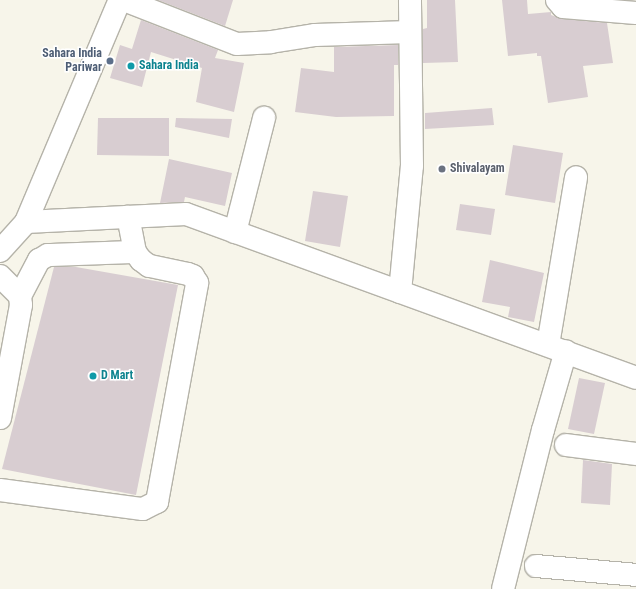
<!DOCTYPE html>
<style>
body{margin:0}
#map{position:relative;width:636px;height:589px;overflow:hidden;background:#f7f5ea;font-family:"Roboto Condensed",sans-serif}
div>[style]{position:absolute}
.building>*{inset:0;background:#d8cdd1}
.roads{filter:drop-shadow(1px 0 #b5b3a9) drop-shadow(-1px 0 #b5b3a9) drop-shadow(0 1px #b5b3a9) drop-shadow(0 -1px #b5b3a9)}
.minor>*{height:22px;margin:-11px;padding:0 11px;transform-origin:11px;border-radius:11px;background:#fff}
.dots>*{width:11px;height:11px;translate:-50% -50%;box-sizing:border-box;border:2px solid #fff;border-radius:50%}
span{translate:-50% -50%;white-space:nowrap;text-align:center;line-height:1.15;-webkit-text-stroke:3px #fff;paint-order:stroke}
.service-label{font-size:12px;color:#4e5e75;font-weight:700}
.right{translate:-100% -50%;text-align:right}
.culture-label{font-size:12px;color:#0d838f;font-weight:700}
.left{translate:0 -50%;text-align:left}
.worship-label{font-size:12px;color:#5b616d;font-weight:700}
</style>
<div id="map">
<div class="building">
<i style="clip-path:polygon(158px 0,233px 0,225px 26px)"></i>
<i style="clip-path:polygon(427px 0,455px 0,458px 62px,423px 63px,423px 29px,427px 28px)"></i>
<i style="clip-path:polygon(502px 0,527px 0,528px 14px,551px 12px,551px 15px,562px 19px,607px 23px,613px 63px,583px 66px,588px 97px,548px 103px,541px 56px,537px 56px,537px 53px,508px 56px)"></i>
<i style="clip-path:polygon(141px 20px,218px 50px,215px 58px,244px 63px,234px 112px,196px 102px,202px 68px,151px 52px,142px 87px,110px 78px,120px 45px,132px 49px)"></i>
<i style="clip-path:polygon(398px 45px,398px 65px,394px 65px,394px 116px,336px 117px,295px 112px,301px 68px,334px 72px,334px 47px)"></i>
<i style="clip-path:polygon(492px 108px,494px 125px,425px 129px,425px 113px)"></i>
<i style="clip-path:polygon(98px 118px,169px 118px,169px 156px,97px 155px)"></i>
<i style="clip-path:polygon(176px 118px,232px 119px,229px 138px,175px 127px)"></i>
<i style="clip-path:polygon(513px 145px,563px 153px,555px 203px,505px 195px)"></i>
<i style="clip-path:polygon(169px 159px,232px 173px,225px 206px,185px 197px,184px 202px,160px 203px)"></i>
<i style="clip-path:polygon(313px 191px,348px 196px,340px 247px,305px 241px)"></i>
<i style="clip-path:polygon(460px 204px,495px 209px,491px 235px,456px 230px)"></i>
<i style="clip-path:polygon(490px 260px,544px 273px,534px 322px,508px 317px,510px 307px,482px 302px)"></i>
<i style="clip-path:polygon(54px 267px,76px 267px,178px 285px,136px 495px,2px 469px)"></i>
<i style="clip-path:polygon(579px 378px,605px 383px,594px 434px,568px 429px)"></i>
<i style="clip-path:polygon(583px 460px,612px 464px,610px 505px,581px 503px)"></i>
</div>
<div class="roads">
<div class="minor">
<i style="left:124px;top:0;width:121px;rotate:21.3deg"></i>
<i style="left:237px;top:44px;width:34px;rotate:-3deg"></i>
<i style="left:271px;top:42px;width:45px;rotate:-9deg"></i>
<i style="left:315px;top:35px;width:95px;rotate:-1.8deg"></i>
<i style="left:557px;top:0;width:9px;rotate:49deg"></i>
<i style="left:563px;top:7px;width:73px;rotate:4.7deg"></i>
<i style="left:26px;top:222px;width:160px;rotate:-2.9deg"></i>
<i style="left:186px;top:214px;width:479px;rotate:20deg"></i>
<i style="left:235px;top:232px;width:118px;rotate:-75.7deg"></i>
<i style="left:0;top:251px;width:39px;rotate:-48deg"></i>
<i style="left:26px;top:222px;width:241px;rotate:-67.1deg"></i>
<i style="left:0;top:276px;width:28px;rotate:45deg"></i>
<i style="left:20px;top:296px;width:9px;rotate:84deg"></i>
<i style="left:21px;top:305px;width:115px;rotate:100.5deg"></i>
<i style="left:400px;top:292px;width:127px;rotate:-84.6deg"></i>
<i style="left:412px;top:166px;width:166px;rotate:-90.7deg"></i>
<i style="left:20px;top:296px;width:41px;rotate:-62.2deg"></i>
<i style="left:39px;top:260px;width:10px;rotate:-29deg"></i>
<i style="left:48px;top:255px;width:87px;rotate:-2deg"></i>
<i style="left:548px;top:345px;width:170px;rotate:-80.5deg"></i>
<i style="left:566px;top:445px;width:71px;rotate:7.3deg"></i>
<i style="left:0;top:490px;width:144px;rotate:7.6deg"></i>
<i style="left:143px;top:509px;width:16px;rotate:-27deg"></i>
<i style="left:157px;top:502px;width:223px;rotate:-79.6deg"></i>
<i style="left:197px;top:283px;width:8px;rotate:-120deg"></i>
<i style="left:193px;top:276px;width:5px;rotate:-158deg"></i>
<i style="left:188px;top:274px;width:40px;rotate:-168deg"></i>
<i style="left:149px;top:266px;width:10px;rotate:-143deg"></i>
<i style="left:141px;top:260px;width:10px;rotate:-127deg"></i>
<i style="left:135px;top:252px;width:36px;rotate:-101deg"></i>
<i style="left:536px;top:566px;width:100px;rotate:5.1deg"></i>
<i style="left:503px;top:589px;width:164px;rotate:-75.9deg"></i>
<i style="left:543px;top:430px;width:82px;rotate:-73.8deg"></i>
</div>
</div>
<div class="dots">
<i style="left:110px;top:61px;background:#5c6f8a"></i>
<i style="left:131px;top:66px;background:#0f9aa8"></i>
<i style="left:442px;top:169px;background:#6b7280"></i>
<i style="left:93px;top:376px;background:#0f9aa8"></i>
</div>
<div class="service-label">
<span class="right" style="left:102px;top:61px">Sahara India<br>Pariwar</span>
</div>
<div class="culture-label">
<span class="left" style="left:139px;top:66px">Sahara India</span>
<span class="left" style="left:101px;top:376px">D Mart</span>
</div>
<div class="worship-label">
<span class="left" style="left:450px;top:169px">Shivalayam</span>
</div>
</div>
